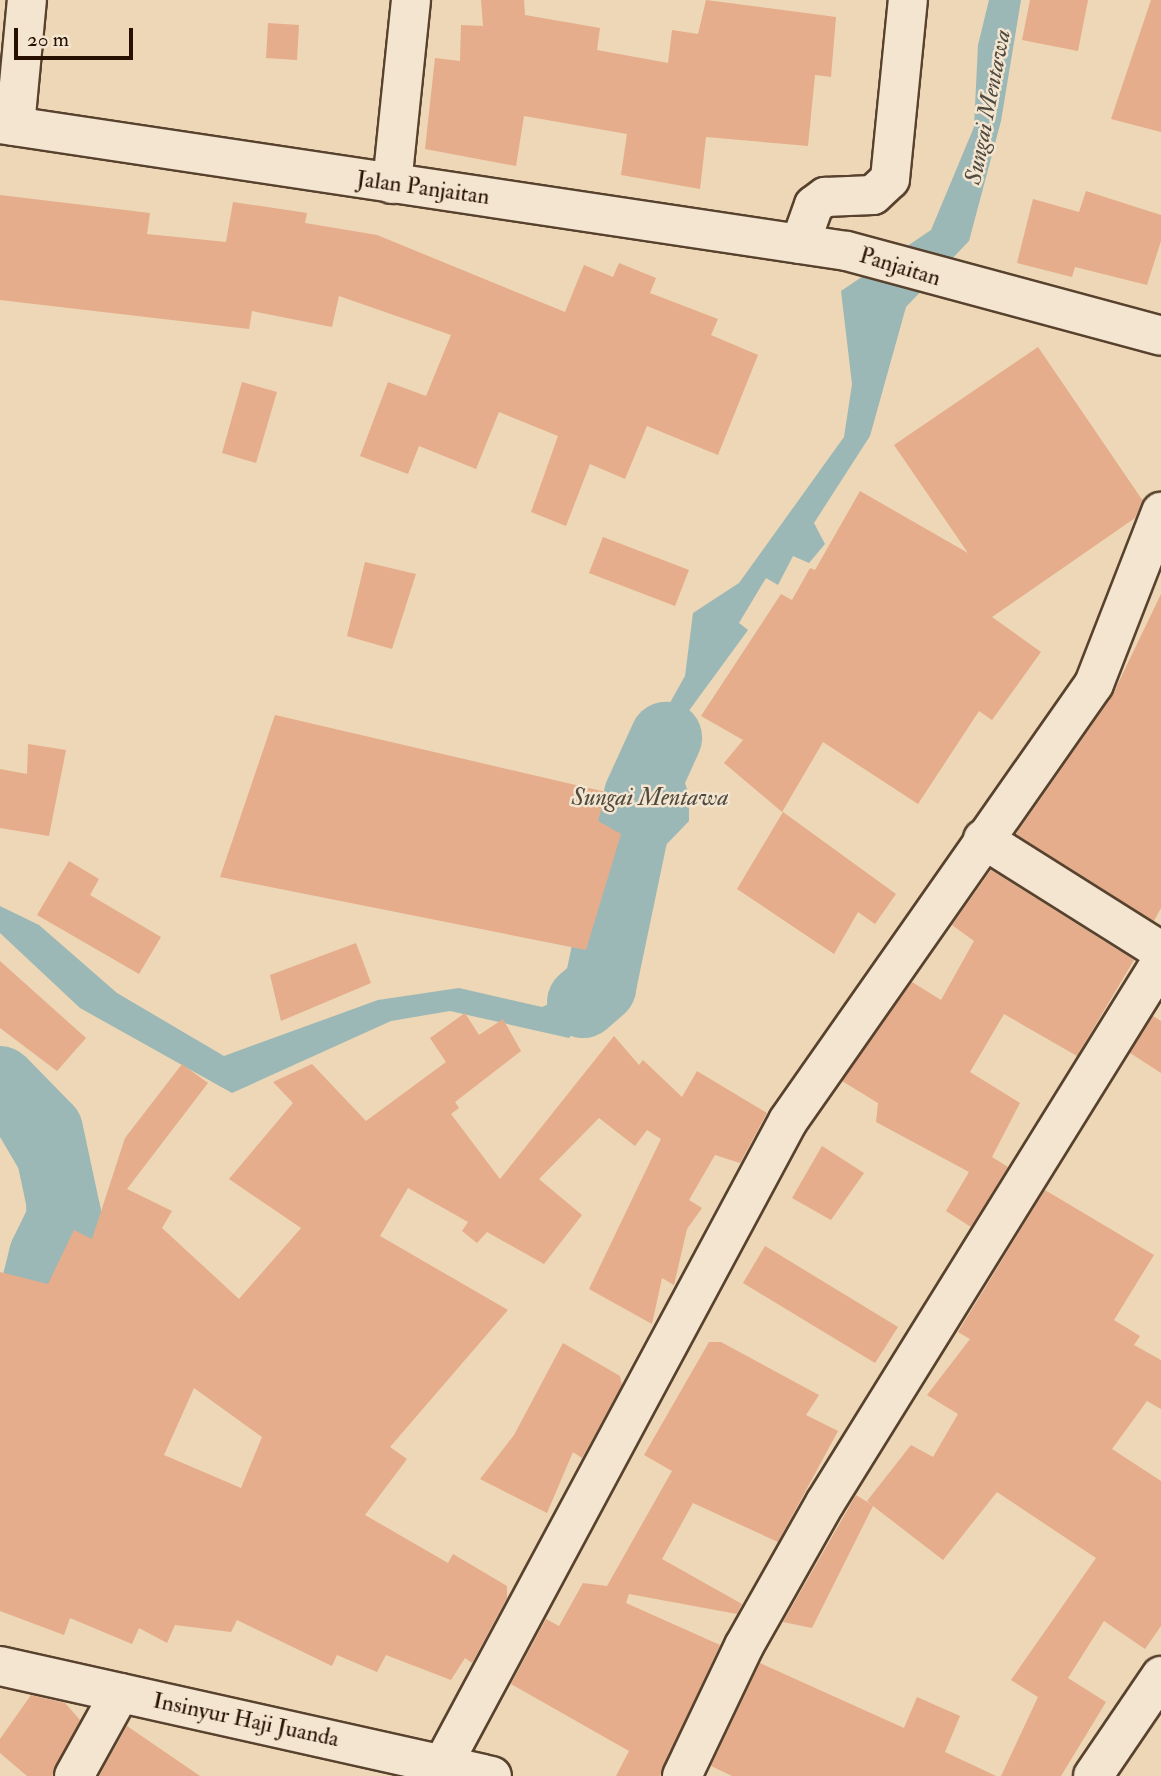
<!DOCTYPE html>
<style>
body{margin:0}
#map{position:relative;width:1161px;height:1776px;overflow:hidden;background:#edd7b6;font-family:"IM FELL Double Pica",serif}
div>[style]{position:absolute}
.water>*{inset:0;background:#9bb8b6}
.river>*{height:72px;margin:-36px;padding:0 36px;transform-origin:36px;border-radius:36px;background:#9bb8b6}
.building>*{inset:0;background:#e5ad8b}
.roads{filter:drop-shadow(2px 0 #58422e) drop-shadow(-2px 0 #58422e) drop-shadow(0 2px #58422e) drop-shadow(0 -2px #58422e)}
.street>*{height:38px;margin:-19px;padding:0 19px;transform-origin:19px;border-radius:19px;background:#f3e5d0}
.secondary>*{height:38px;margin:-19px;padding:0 19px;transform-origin:19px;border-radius:19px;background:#f3e5d0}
span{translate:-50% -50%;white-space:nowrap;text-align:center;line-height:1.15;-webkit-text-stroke:5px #f3e5d0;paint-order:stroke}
.street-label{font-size:23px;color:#271000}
.water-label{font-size:24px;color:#504b40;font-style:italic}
.scale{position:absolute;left:14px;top:28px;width:119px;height:32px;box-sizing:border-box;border:4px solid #271000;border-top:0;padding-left:9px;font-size:21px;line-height:24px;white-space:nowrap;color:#271000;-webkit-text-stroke:5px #f3e5d0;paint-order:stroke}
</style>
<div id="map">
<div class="water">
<i style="clip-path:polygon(989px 0,1021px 0,1001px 121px,969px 241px,906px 307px,870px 436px,814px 523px,825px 544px,809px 563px,793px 556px,778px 585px,766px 578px,739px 623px,748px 630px,688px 712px,675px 757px,689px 794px,689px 821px,664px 847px,604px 817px,614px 789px,607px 785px,625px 756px,649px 740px,685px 676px,693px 613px,739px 583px,844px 437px,852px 384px,841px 291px,931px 230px,974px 127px,978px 45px)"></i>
<i style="clip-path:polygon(0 906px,39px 925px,117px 993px,224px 1056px,378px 1000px,459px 988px,542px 1007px,581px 990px,600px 956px,605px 906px,636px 927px,621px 982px,569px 1038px,450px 1011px,391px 1021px,232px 1093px,80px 1008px,0 933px)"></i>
<i style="clip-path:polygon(0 1060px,46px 1127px,65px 1214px,50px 1317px,27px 1281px,26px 1181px,0 1137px)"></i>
</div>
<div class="river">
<i style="left:583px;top:1002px;width:23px;rotate:-41deg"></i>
<i style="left:600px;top:987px;width:196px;rotate:-78.2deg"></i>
<i style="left:640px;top:795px;width:63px;rotate:-65.5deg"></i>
<i style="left:0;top:1082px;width:67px;rotate:45.6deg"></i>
<i style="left:47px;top:1130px;width:86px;rotate:77.9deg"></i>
<i style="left:65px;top:1214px;width:46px;rotate:116deg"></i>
<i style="left:45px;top:1255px;width:99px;rotate:104deg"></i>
<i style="left:21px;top:1351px;width:26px;rotate:143deg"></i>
</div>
<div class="building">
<i style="clip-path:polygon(481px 0,524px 0,525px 15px,600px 28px,597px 50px,668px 63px,672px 30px,698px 34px,706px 0,836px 17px,831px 77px,815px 75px,808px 146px,706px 137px,700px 189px,621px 175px,627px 134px,524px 116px,516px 166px,425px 149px,435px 58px,460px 61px,461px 25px,483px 26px)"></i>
<i style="clip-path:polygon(1030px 0,1088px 0,1078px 51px,1022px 40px)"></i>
<i style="clip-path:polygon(1151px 0,1161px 0,1161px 132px,1111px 119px)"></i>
<i style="clip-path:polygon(268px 23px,299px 25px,297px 60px,266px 58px)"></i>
<i style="clip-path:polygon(1086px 191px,1161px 215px,1161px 241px,1147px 285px,1075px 267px,1072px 277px,1017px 263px,1033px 199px,1079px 212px)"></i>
<i style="clip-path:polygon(0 195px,150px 213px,147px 234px,226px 242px,233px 202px,307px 213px,305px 223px,377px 235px,565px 312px,584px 265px,613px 277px,619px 263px,656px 278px,650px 293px,718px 319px,711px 335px,758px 355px,718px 455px,647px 426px,625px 479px,590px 464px,566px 526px,531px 512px,558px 436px,499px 412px,476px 469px,419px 446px,408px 474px,360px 456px,388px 382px,426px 396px,451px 335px,339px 296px,332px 327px,252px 311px,249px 329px,0 300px)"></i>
<i style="clip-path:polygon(1038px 347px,1143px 501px,1135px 518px,992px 617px,1041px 652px,992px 720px,979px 711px,918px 804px,823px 742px,782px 812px,724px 763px,743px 740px,701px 716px,781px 594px,792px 600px,810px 568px,815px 570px,860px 491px,968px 553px,894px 445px)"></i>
<i style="clip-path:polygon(242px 382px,277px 392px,256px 463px,222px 453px)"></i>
<i style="clip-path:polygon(603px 537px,689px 570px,675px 606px,589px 573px)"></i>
<i style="clip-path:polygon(365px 562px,416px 574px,392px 649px,347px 636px)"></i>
<i style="clip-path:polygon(1161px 594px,1161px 908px,1154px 921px,1016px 834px,1112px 696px)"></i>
<i style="clip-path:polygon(275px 715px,606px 792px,598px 821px,621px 834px,586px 950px,220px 877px)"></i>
<i style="clip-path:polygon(28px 744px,66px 750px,49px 836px,0 828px,0 769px,27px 774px)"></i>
<i style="clip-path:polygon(783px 812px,896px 894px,875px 924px,858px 912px,834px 954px,737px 889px)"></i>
<i style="clip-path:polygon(69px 861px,99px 879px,90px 895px,161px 937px,139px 974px,37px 915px)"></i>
<i style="clip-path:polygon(991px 870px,1134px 960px,1077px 1056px,1004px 1014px,970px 1072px,1020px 1103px,992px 1157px,1008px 1167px,971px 1227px,946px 1211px,969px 1172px,876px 1122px,878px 1103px,842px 1081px,912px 982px,941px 1000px,974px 941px,952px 925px)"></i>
<i style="clip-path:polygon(356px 943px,371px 983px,281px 1021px,270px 975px)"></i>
<i style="clip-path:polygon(0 961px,86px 1038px,57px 1071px,0 1028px)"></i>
<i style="clip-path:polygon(evenodd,465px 1013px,479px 1035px,503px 1019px,521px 1051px,455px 1102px,459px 1108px,451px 1114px,500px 1179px,614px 1036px,639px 1065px,643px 1060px,682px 1097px,697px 1071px,767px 1113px,740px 1163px,715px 1155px,689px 1200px,702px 1208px,687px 1229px,674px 1285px,662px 1278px,652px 1324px,589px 1289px,661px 1139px,647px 1130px,635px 1146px,599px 1118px,539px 1179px,582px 1215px,544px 1264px,487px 1232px,477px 1243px,462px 1231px,468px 1222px,408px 1188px,380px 1236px,508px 1310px,390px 1447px,407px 1459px,365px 1515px,448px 1563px,453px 1554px,507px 1586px,507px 1598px,472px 1663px,465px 1658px,451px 1680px,386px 1655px,377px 1672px,337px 1655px,332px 1666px,237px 1620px,231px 1632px,175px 1625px,167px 1643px,139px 1628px,132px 1644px,70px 1618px,64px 1635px,0 1611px,0 1272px,48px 1284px,74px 1230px,92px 1239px,125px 1138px,182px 1064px,208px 1083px,127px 1189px,172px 1211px,162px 1228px,239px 1299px,301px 1228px,229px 1179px,293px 1103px,273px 1082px,312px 1064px,366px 1121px,446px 1062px,430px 1038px,465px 1013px,194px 1388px,262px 1437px,241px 1488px,164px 1455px,194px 1388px)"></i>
<i style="clip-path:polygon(1153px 1016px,1161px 1021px,1161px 1073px,1130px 1053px)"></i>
<i style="clip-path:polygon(822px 1146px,864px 1173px,831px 1220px,792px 1198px)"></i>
<i style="clip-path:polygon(1045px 1190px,1154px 1255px,1114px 1320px,1140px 1336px,1134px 1345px,1161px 1360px,1161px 1409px,1147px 1401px,1112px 1449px,1161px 1481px,1161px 1626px,1145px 1649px,1104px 1621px,1068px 1678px,1106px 1702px,1061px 1776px,1001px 1776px,1038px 1697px,1011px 1680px,1096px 1558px,997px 1492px,943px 1560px,873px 1506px,812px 1628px,783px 1622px,856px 1495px,872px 1505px,867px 1501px,911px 1445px,933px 1457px,958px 1414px,927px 1395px,970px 1339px,958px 1332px)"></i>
<i style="clip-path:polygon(765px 1246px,898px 1327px,875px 1363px,743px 1283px)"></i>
<i style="clip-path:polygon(709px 1342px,721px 1342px,819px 1395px,806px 1415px,838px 1431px,778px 1542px,693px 1503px,662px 1559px,742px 1604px,737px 1614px,629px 1594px,626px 1603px,720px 1645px,660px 1776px,616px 1776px,629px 1751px,511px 1684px,546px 1619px,559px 1626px,583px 1583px,607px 1586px,672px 1471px,644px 1455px)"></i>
<i style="clip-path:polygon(563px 1343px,620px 1376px,622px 1385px,582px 1458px,573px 1452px,547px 1513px,480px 1479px,514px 1435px)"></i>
<i style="clip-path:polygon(760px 1663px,904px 1728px,917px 1697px,960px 1716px,945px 1752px,996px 1776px,732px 1776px,711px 1766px)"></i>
<i style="clip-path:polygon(31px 1695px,65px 1703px,80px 1720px,52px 1776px,27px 1776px,0 1753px,0 1739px)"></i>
<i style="clip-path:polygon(127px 1726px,200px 1776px,99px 1776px)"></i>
</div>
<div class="roads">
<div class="street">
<i style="left:15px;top:126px;width:127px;rotate:-84.6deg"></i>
<i style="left:392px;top:184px;width:185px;rotate:-84.1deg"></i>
<i style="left:800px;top:244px;width:41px;rotate:-70.3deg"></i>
<i style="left:814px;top:205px;width:14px;rotate:-36deg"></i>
<i style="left:825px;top:197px;width:48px;rotate:-2.4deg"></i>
<i style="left:873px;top:195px;width:23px;rotate:-43deg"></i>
<i style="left:890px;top:179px;width:180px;rotate:-84.3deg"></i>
<i style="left:983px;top:839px;width:210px;rotate:32.2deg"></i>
<i style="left:444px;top:1762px;width:727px;rotate:-61.78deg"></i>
<i style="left:788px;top:1121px;width:533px;rotate:-55deg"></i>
<i style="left:1094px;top:684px;width:185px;rotate:-68.7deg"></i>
<i style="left:74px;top:1776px;width:95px;rotate:-61deg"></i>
<i style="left:682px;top:1776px;width:144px;rotate:-64.5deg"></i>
<i style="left:744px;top:1646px;width:164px;rotate:-60.5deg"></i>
<i style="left:825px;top:1503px;width:637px;rotate:-58.16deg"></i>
<i style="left:1093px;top:1776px;width:121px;rotate:-55.8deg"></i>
</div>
<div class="secondary">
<i style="left:0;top:124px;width:856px;rotate:8.53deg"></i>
<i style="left:847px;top:251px;width:325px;rotate:15.1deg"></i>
<i style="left:0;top:1666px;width:504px;rotate:12.6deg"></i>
</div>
</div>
<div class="street-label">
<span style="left:423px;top:188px;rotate:8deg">Jalan Panjaitan</span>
<span style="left:900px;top:267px;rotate:17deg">Panjaitan</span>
<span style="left:246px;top:1720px;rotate:12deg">Insinyur Haji Juanda</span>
</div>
<div class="water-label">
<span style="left:988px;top:107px;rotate:-79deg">Sungai Mentawa</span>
<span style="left:650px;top:798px">Sungai Mentawa</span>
</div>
<div class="scale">20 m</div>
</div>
